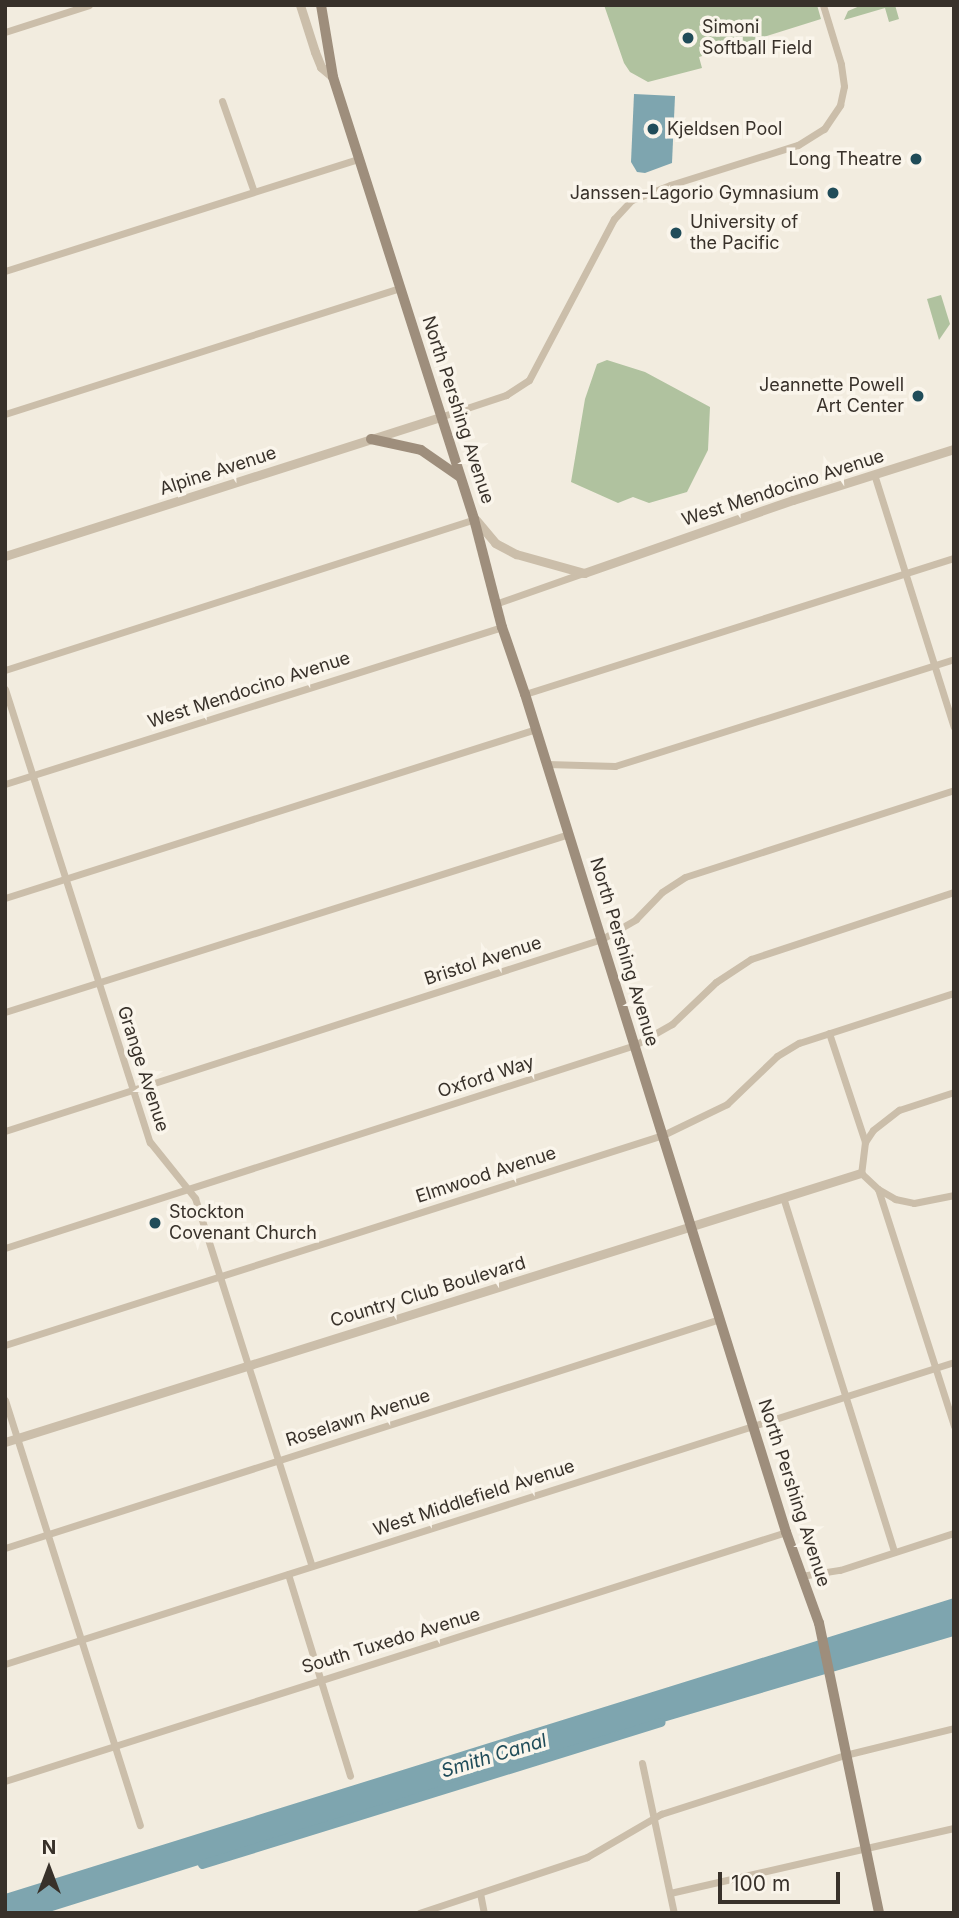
<!DOCTYPE html>
<style>
body{margin:0}
#map{position:relative;width:959px;height:1918px;overflow:hidden;background:#f2ecdf;font-family:Inter,sans-serif}
div>[style]{position:absolute}
.green>*{inset:0;background:#b0c29f}
.water>*{inset:0;background:#7ea5af}
.canal>*{height:9px;margin:-4.5px;padding:0 4.5px;transform-origin:4.5px;border-radius:4.5px;background:#7ea5af}
.minor>*{height:7px;margin:-3.5px;padding:0 3.5px;transform-origin:3.5px;border-radius:3.5px;background:#cbbeaa}
.tertiary>*{height:9px;margin:-4.5px;padding:0 4.5px;transform-origin:4.5px;border-radius:4.5px;background:#cbbeaa}
.secondary>*{height:10px;margin:-5px;padding:0 5px;transform-origin:5px;border-radius:5px;background:#9e8e7c}
.dots>*{width:19px;height:19px;translate:-50% -50%;box-sizing:border-box;border:4px solid #faf5eb;border-radius:50%}
span{translate:-50% -50%;white-space:nowrap;text-align:center;line-height:1.15;-webkit-text-stroke:7px #faf5eb;paint-order:stroke}
.poi-label{font-size:18px;color:#38312a}
.left{translate:0 -50%;text-align:left}
.right{translate:-100% -50%;text-align:right}
.street-label{font-size:18px;color:#38312a}
.water-label{font-size:19px;color:#204c59;font-style:italic}
.frame{position:absolute;inset:0;border:7px solid #38312a;pointer-events:none}
.north{position:absolute;left:14px;top:1834px;width:70px;height:70px;-webkit-text-stroke:5px #faf5eb;paint-order:stroke;rotate:0deg;font-size:19px;font-weight:700;line-height:28px;text-align:center;color:#38312a}
.north::after{content:'';display:block;margin:auto;width:24px;height:32px;background:#38312a;clip-path:polygon(50% 0,100% 100%,50% 72%,0 100%)}
.scale{position:absolute;left:718px;top:1872px;width:122px;height:32px;box-sizing:border-box;border:4px solid #38312a;border-top:0;padding-left:9px;font-size:21px;line-height:24px;white-space:nowrap;color:#38312a;-webkit-text-stroke:5px #faf5eb;paint-order:stroke}
</style>
<div id="map">
<div class="green">
<i style="clip-path:polygon(604px 5px,817px 5px,821px 19px,699px 57px,702px 68px,648px 82px,630px 72px,624px 63px)"></i>
<i style="clip-path:polygon(862px 5px,895px 5px,899px 19px,889px 22px,885px 8px,844px 20px,848px 11px)"></i>
<i style="clip-path:polygon(941px 295px,950px 324px,939px 340px,927px 299px)"></i>
<i style="clip-path:polygon(607px 360px,645px 372px,710px 407px,708px 450px,687px 492px,649px 503px,633px 497px,618px 503px,571px 482px,585px 399px,597px 364px)"></i>
</div>
<div class="water">
<i style="clip-path:polygon(634px 94px,675px 96px,672px 163px,645px 173px,637px 172px,631px 162px)"></i>
<i style="clip-path:polygon(954px 1598px,954px 1636px,508px 1768px,46px 1913px,5px 1913px,5px 1894px)"></i>
</div>
<div class="canal">
<i style="left:202px;top:1864px;width:480px;rotate:-17.2deg"></i>
</div>
<div class="minor">
<i style="left:5px;top:32px;width:88px;rotate:-17.8deg"></i>
<i style="left:222px;top:101px;width:96px;rotate:70.6deg"></i>
<i style="left:5px;top:271px;width:370px;rotate:-17.6deg"></i>
<i style="left:5px;top:414px;width:415px;rotate:-17.7deg"></i>
<i style="left:440px;top:417px;width:70px;rotate:-18.4deg"></i>
<i style="left:506px;top:395px;width:27px;rotate:-33deg"></i>
<i style="left:529px;top:380px;width:182px;rotate:-62.2deg"></i>
<i style="left:614px;top:219px;width:26px;rotate:-47deg"></i>
<i style="left:632px;top:200px;width:41px;rotate:-21.5deg"></i>
<i style="left:670px;top:185px;width:134px;rotate:-17.4deg"></i>
<i style="left:798px;top:145px;width:31px;rotate:-32deg"></i>
<i style="left:824px;top:129px;width:29px;rotate:-56deg"></i>
<i style="left:840px;top:105px;width:19px;rotate:-78deg"></i>
<i style="left:844px;top:86px;width:22px;rotate:-98deg"></i>
<i style="left:841px;top:64px;width:62px;rotate:-107deg"></i>
<i style="left:874px;top:474px;width:265px;rotate:72.5deg"></i>
<i style="left:495px;top:604px;width:93px;rotate:-19.4deg"></i>
<i style="left:5px;top:670px;width:493px;rotate:-17.8deg"></i>
<i style="left:5px;top:689px;width:476px;rotate:72.3deg"></i>
<i style="left:150px;top:1142px;width:72px;rotate:51.2deg"></i>
<i style="left:195px;top:1198px;width:386px;rotate:72.4deg"></i>
<i style="left:525px;top:694px;width:450px;rotate:-17.6deg"></i>
<i style="left:547px;top:764px;width:68px;rotate:1.7deg"></i>
<i style="left:615px;top:766px;width:355px;rotate:-17.5deg"></i>
<i style="left:5px;top:784px;width:521px;rotate:-17.53deg"></i>
<i style="left:5px;top:898px;width:557px;rotate:-17.65deg"></i>
<i style="left:5px;top:1012px;width:591px;rotate:-17.52deg"></i>
<i style="left:829px;top:1033px;width:115px;rotate:71.7deg"></i>
<i style="left:865px;top:1142px;width:31px;rotate:97deg"></i>
<i style="left:861px;top:1173px;width:23px;rotate:43deg"></i>
<i style="left:878px;top:1189px;width:249px;rotate:72.2deg"></i>
<i style="left:5px;top:1131px;width:627px;rotate:-17.83deg"></i>
<i style="left:602px;top:939px;width:39px;rotate:-30deg"></i>
<i style="left:636px;top:919px;width:37px;rotate:-46deg"></i>
<i style="left:662px;top:892px;width:27px;rotate:-33deg"></i>
<i style="left:685px;top:877px;width:283px;rotate:-17.9deg"></i>
<i style="left:865px;top:1142px;width:14px;rotate:-56deg"></i>
<i style="left:873px;top:1130px;width:33px;rotate:-38deg"></i>
<i style="left:899px;top:1110px;width:58px;rotate:-18.1deg"></i>
<i style="left:878px;top:1189px;width:20px;rotate:30deg"></i>
<i style="left:895px;top:1199px;width:19px;rotate:12deg"></i>
<i style="left:914px;top:1203px;width:41px;rotate:-11.3deg"></i>
<i style="left:783px;top:1197px;width:372px;rotate:72.6deg"></i>
<i style="left:5px;top:1248px;width:662px;rotate:-17.86deg"></i>
<i style="left:635px;top:1045px;width:43px;rotate:-29.6deg"></i>
<i style="left:672px;top:1024px;width:61px;rotate:-43.7deg"></i>
<i style="left:716px;top:982px;width:42px;rotate:-33.3deg"></i>
<i style="left:751px;top:959px;width:214px;rotate:-18.3deg"></i>
<i style="left:5px;top:1345px;width:691px;rotate:-17.7deg"></i>
<i style="left:663px;top:1135px;width:71px;rotate:-25.8deg"></i>
<i style="left:727px;top:1104px;width:69px;rotate:-43.8deg"></i>
<i style="left:777px;top:1056px;width:26px;rotate:-31deg"></i>
<i style="left:799px;top:1043px;width:163px;rotate:-17.9deg"></i>
<i style="left:5px;top:1400px;width:446px;rotate:72.4deg"></i>
<i style="left:5px;top:1548px;width:751px;rotate:-17.76deg"></i>
<i style="left:288px;top:1574px;width:211px;rotate:72.9deg"></i>
<i style="left:801px;top:1576px;width:39px;rotate:-9deg"></i>
<i style="left:840px;top:1570px;width:120px;rotate:-18deg"></i>
<i style="left:5px;top:1664px;width:996px;rotate:-17.65deg"></i>
<i style="left:642px;top:1763px;width:153px;rotate:78deg"></i>
<i style="left:5px;top:1781px;width:820px;rotate:-17.68deg"></i>
<i style="left:480px;top:1893px;width:20px;rotate:79deg"></i>
<i style="left:670px;top:1893px;width:291px;rotate:-12.9deg"></i>
<i style="left:419px;top:1913px;width:177px;rotate:-18.4deg"></i>
<i style="left:587px;top:1857px;width:86px;rotate:-30.2deg"></i>
<i style="left:661px;top:1814px;width:193px;rotate:-17.8deg"></i>
<i style="left:845px;top:1755px;width:112px;rotate:-13.9deg"></i>
</div>
<div class="tertiary">
<i style="left:300px;top:5px;width:49px;rotate:72.3deg"></i>
<i style="left:315px;top:52px;width:16px;rotate:68deg"></i>
<i style="left:321px;top:67px;width:16px;rotate:40deg"></i>
<i style="left:476px;top:520px;width:30px;rotate:50deg"></i>
<i style="left:495px;top:543px;width:24px;rotate:28deg"></i>
<i style="left:516px;top:554px;width:71px;rotate:15.6deg"></i>
<i style="left:584px;top:573px;width:221px;rotate:-19.3deg"></i>
<i style="left:793px;top:500px;width:169px;rotate:-17.6deg"></i>
<i style="left:5px;top:556px;width:457px;rotate:-17.7deg"></i>
<i style="left:5px;top:1442px;width:897px;rotate:-17.45deg"></i>
</div>
<div class="secondary">
<i style="left:321px;top:5px;width:73px;rotate:80.5deg"></i>
<i style="left:333px;top:77px;width:464px;rotate:72.3deg"></i>
<i style="left:474px;top:519px;width:112px;rotate:75.5deg"></i>
<i style="left:502px;top:627px;width:71px;rotate:71.1deg"></i>
<i style="left:525px;top:694px;width:878px;rotate:72.7deg"></i>
<i style="left:786px;top:1532px;width:97px;rotate:70.1deg"></i>
<i style="left:819px;top:1623px;width:296px;rotate:78.3deg"></i>
<i style="left:371px;top:439px;width:51px;rotate:12.4deg"></i>
<i style="left:421px;top:450px;width:47px;rotate:34.7deg"></i>
</div>
<div class="dots">
<i style="left:688px;top:38px;background:#204c59"></i>
<i style="left:653px;top:129px;background:#204c59"></i>
<i style="left:916px;top:159px;background:#204c59"></i>
<i style="left:833px;top:193px;background:#204c59"></i>
<i style="left:676px;top:233px;background:#204c59"></i>
<i style="left:918px;top:396px;background:#204c59"></i>
<i style="left:155px;top:1223px;background:#204c59"></i>
</div>
<div class="poi-label">
<span class="left" style="left:702px;top:38px">Simoni<br>Softball Field</span>
<span class="left" style="left:667px;top:129px">Kjeldsen Pool</span>
<span class="right" style="left:902px;top:159px">Long Theatre</span>
<span class="right" style="left:819px;top:193px">Janssen-Lagorio Gymnasium</span>
<span class="left" style="left:690px;top:233px">University of<br>the Pacific</span>
<span class="right" style="left:904px;top:396px">Jeannette Powell<br>Art Center</span>
<span class="left" style="left:169px;top:1223px">Stockton<br>Covenant Church</span>
</div>
<div class="street-label">
<span style="left:458px;top:410px;rotate:72deg">North Pershing Avenue</span>
<span style="left:218px;top:471px;rotate:-18deg">Alpine Avenue</span>
<span style="left:783px;top:488px;rotate:-18deg">West Mendocino Avenue</span>
<span style="left:249px;top:690px;rotate:-18deg">West Mendocino Avenue</span>
<span style="left:624px;top:952px;rotate:73deg">North Pershing Avenue</span>
<span style="left:483px;top:961px;rotate:-18deg">Bristol Avenue</span>
<span style="left:143px;top:1069px;rotate:72deg">Grange Avenue</span>
<span style="left:486px;top:1077px;rotate:-18deg">Oxford Way</span>
<span style="left:486px;top:1175px;rotate:-18deg">Elmwood Avenue</span>
<span style="left:428px;top:1292px;rotate:-17deg">Country Club Boulevard</span>
<span style="left:358px;top:1418px;rotate:-18deg">Roselawn Avenue</span>
<span style="left:794px;top:1493px;rotate:72deg">North Pershing Avenue</span>
<span style="left:474px;top:1498px;rotate:-18deg">West Middlefield Avenue</span>
<span style="left:391px;top:1641px;rotate:-17deg">South Tuxedo Avenue</span>
</div>
<div class="water-label">
<span style="left:494px;top:1756px;rotate:-17deg">Smith Canal</span>
</div>
<div class="frame"></div>
<div class="north">N</div>
<div class="scale">100 m</div>
</div>
